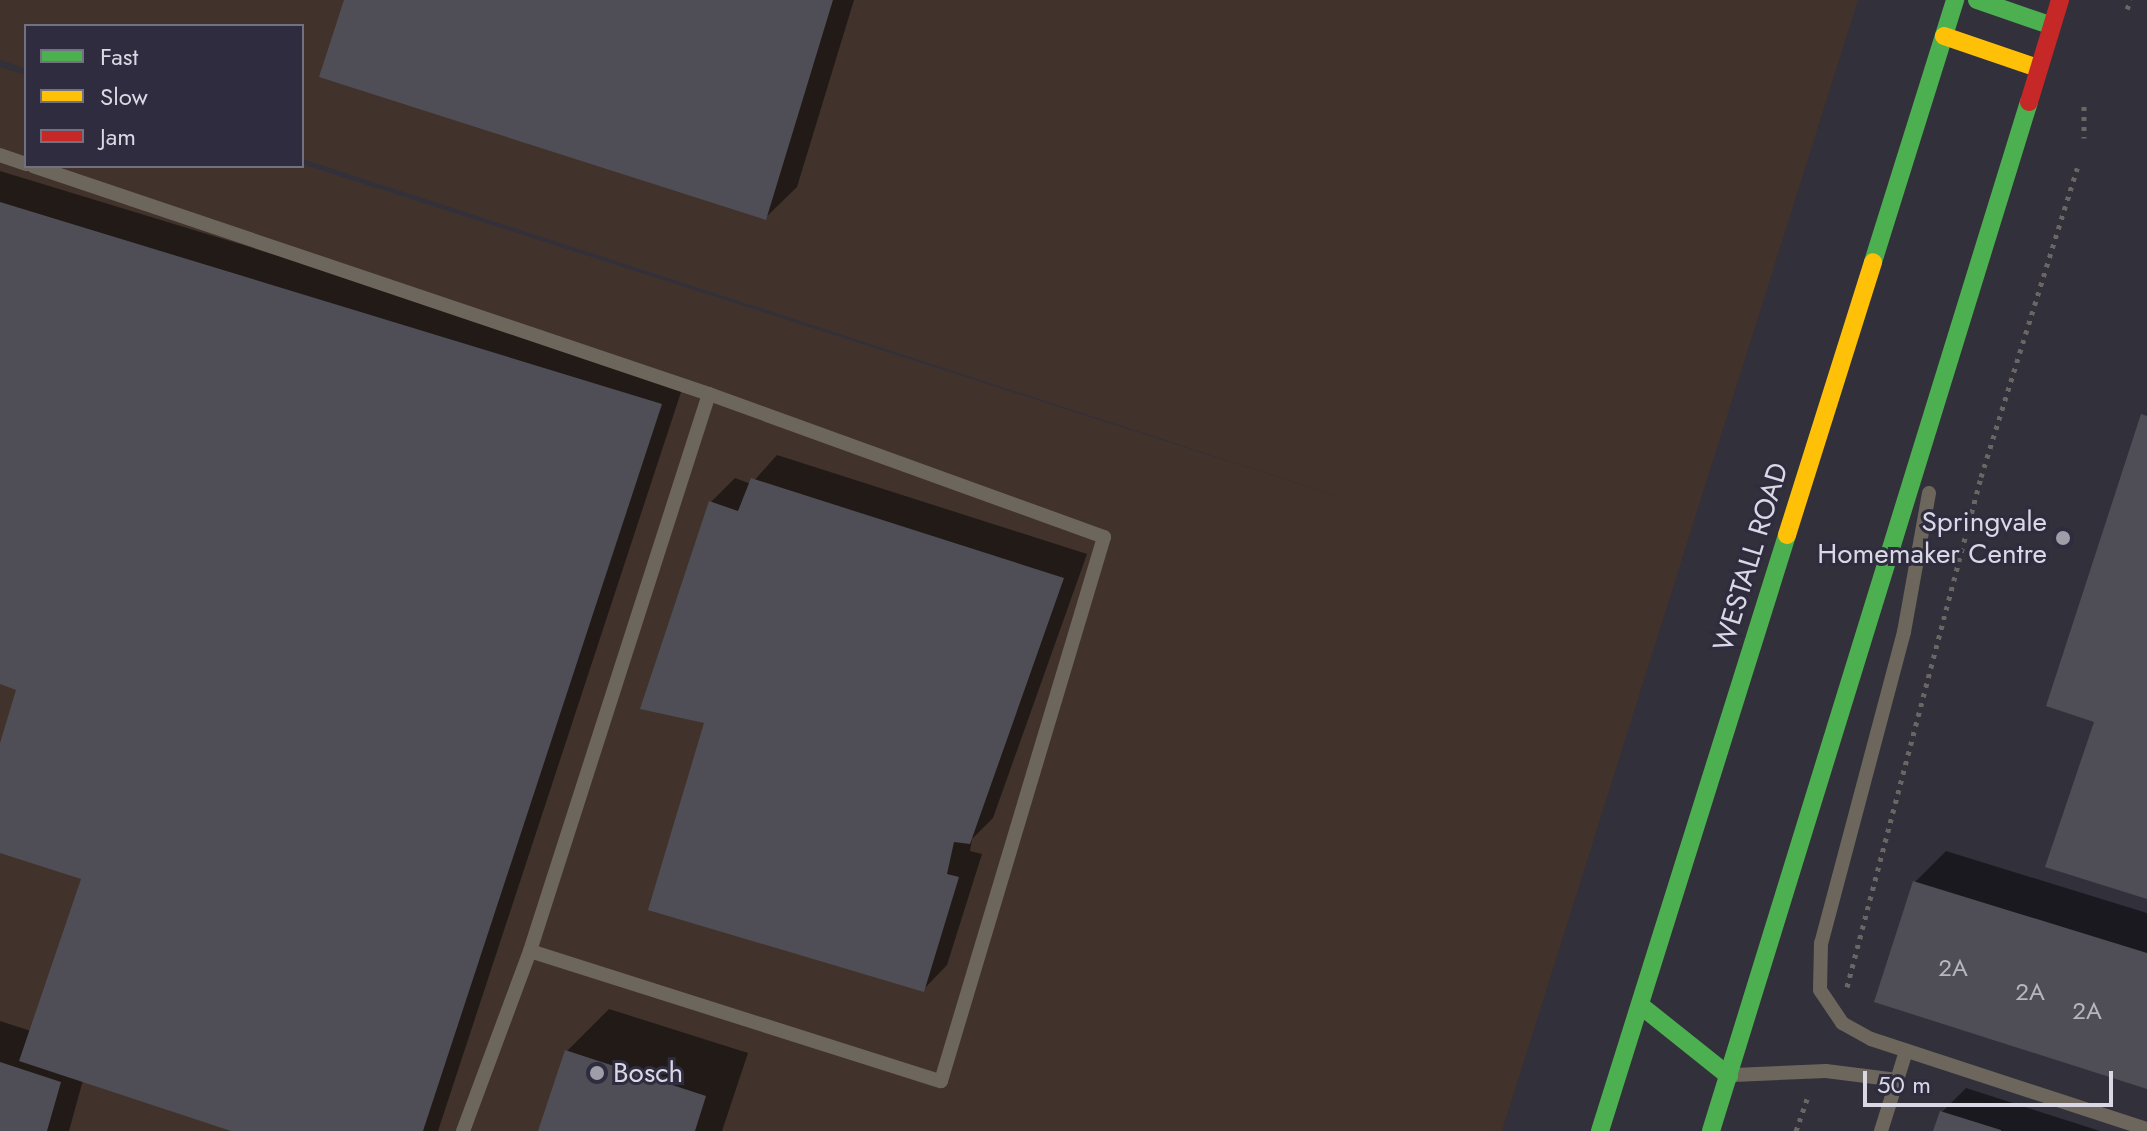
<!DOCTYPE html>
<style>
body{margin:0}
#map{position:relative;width:2147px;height:1131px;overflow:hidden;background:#32303a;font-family:Jost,sans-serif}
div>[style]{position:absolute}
.industrial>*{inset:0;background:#41322b}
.shadow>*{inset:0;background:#0007}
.building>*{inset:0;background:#4f4e56}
.path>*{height:5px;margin-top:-2.5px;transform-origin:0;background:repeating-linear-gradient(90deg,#696664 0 4px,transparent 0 10px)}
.lane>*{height:14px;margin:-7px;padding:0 7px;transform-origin:7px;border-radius:7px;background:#6c665c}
.fast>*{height:18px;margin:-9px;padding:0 9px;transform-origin:9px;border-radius:9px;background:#4caf50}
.slow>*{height:18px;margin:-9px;padding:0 9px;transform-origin:9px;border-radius:9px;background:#ffc107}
.jam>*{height:18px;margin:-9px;padding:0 9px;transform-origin:9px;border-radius:9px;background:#c62828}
.dots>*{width:22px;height:22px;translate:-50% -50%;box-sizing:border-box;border:4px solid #2e2c3e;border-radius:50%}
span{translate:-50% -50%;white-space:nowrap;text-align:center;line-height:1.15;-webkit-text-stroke:6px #2e2c3e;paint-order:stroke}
.number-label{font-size:24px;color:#b6b6c0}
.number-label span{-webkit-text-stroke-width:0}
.poi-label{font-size:28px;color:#d9d8e4}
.right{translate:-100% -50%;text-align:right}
.left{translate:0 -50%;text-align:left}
.street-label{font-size:28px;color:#d9d8e4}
.legend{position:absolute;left:24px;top:24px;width:280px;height:144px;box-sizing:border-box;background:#2e2c3e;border:2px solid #727180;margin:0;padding:10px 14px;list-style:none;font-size:24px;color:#d9d8e4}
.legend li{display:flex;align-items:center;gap:16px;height:40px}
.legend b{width:40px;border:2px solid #727180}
.scale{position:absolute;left:1863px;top:1071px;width:250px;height:36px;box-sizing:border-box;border:4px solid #d9d8e4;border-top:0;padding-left:10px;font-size:24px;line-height:28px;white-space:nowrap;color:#d9d8e4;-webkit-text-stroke:6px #2e2c3e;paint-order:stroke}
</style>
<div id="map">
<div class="industrial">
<i style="clip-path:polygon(0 0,1858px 0,1502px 1131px,0 1131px,0 67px,26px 75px,26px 166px,302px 164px,1355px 502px,302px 159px,302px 26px,26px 26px,26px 69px,0 60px)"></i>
</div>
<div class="shadow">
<i style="clip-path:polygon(347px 0,854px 0,797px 187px,765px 218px)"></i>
<i style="clip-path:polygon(0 171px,685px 380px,438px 1131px,237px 1131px,83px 1080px,69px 1131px,0 1131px,0 1021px,31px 1031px,84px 877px,0 851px,0 750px,18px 689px,0 682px)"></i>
<i style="clip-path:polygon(777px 455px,1087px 554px,993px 818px,972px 839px,970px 851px,982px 854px,947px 965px,923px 990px,707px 722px,711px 502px,735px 478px,751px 484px)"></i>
<i style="clip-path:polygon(1946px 851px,2147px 913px,2147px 1087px,1915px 882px)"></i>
<i style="clip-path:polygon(609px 1009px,748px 1053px,722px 1131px,541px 1131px,567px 1051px)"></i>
<i style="clip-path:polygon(1966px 1088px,2100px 1131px,1935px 1131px,1942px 1112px)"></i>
</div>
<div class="building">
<i style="clip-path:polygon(344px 0,833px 0,766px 220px,319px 77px)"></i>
<i style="clip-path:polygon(0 202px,662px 404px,423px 1131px,231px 1131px,19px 1061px,81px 879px,0 853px,0 743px,16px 690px,0 684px)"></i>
<i style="clip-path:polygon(2141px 414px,2147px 416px,2147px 899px,2045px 867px,2094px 722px,2046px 706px)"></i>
<i style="clip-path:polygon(751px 478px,1064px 578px,970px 844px,954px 842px,947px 874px,959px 877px,924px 992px,648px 910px,704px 723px,640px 709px,709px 501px,738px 511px)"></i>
<i style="clip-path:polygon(1913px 881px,2147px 953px,2147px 1089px,1874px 1002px)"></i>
<i style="clip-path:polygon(565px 1050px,706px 1096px,695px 1131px,538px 1131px)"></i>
<i style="clip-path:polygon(0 1062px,61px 1082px,47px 1131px,0 1131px)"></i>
<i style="clip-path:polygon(1940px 1111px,2001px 1130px,2001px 1131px,1933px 1131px)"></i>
</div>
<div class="path">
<i style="left:2127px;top:9px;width:10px;rotate:-66deg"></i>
<i style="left:2084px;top:106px;width:32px;rotate:90deg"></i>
<i style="left:1847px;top:987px;width:527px;rotate:-75.28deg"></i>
<i style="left:1981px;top:477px;width:324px;rotate:-72.7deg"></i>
<i style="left:1796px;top:1131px;width:39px;rotate:-71deg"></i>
</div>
<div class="lane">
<i style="left:0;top:155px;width:28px;rotate:19deg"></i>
<i style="left:33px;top:166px;width:713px;rotate:18.64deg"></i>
<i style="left:709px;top:394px;width:585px;rotate:107.82deg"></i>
<i style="left:530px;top:951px;width:192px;rotate:110.4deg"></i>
<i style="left:1929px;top:493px;width:141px;rotate:100.2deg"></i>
<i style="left:1904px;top:632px;width:322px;rotate:104.9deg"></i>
<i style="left:1821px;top:943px;width:47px;rotate:91.2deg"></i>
<i style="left:1820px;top:990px;width:40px;rotate:56deg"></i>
<i style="left:1842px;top:1023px;width:33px;rotate:29deg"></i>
<i style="left:1871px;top:1039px;width:290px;rotate:18.1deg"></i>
<i style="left:530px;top:951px;width:431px;rotate:17.6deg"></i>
<i style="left:941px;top:1081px;width:568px;rotate:-73.32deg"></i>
<i style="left:1104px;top:537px;width:420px;rotate:-160.1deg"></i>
<i style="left:1734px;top:1075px;width:92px;rotate:-2.5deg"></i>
<i style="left:1826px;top:1071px;width:72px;rotate:7.2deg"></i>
<i style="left:1881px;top:1131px;width:84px;rotate:-72.6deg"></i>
</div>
<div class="fast">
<i style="left:1977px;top:0;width:79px;rotate:19.1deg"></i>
<i style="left:1873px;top:262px;width:275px;rotate:-72.6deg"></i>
<i style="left:1640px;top:1005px;width:114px;rotate:38.6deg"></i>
<i style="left:1600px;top:1131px;width:625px;rotate:-72.58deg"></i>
<i style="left:1711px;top:1131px;width:1077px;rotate:-72.83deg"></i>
</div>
<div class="slow">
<i style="left:1944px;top:36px;width:99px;rotate:18.8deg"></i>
<i style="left:1787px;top:535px;width:286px;rotate:-72.5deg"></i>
</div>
<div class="jam">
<i style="left:2029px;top:102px;width:107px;rotate:-73.1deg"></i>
</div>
<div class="dots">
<i style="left:2063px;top:538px;background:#9f9da8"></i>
<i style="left:597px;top:1073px;background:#9f9da8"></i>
</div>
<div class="number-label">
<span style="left:1953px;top:968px">2A</span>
<span style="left:2030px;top:992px">2A</span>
<span style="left:2087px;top:1011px">2A</span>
</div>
<div class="poi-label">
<span class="right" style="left:2047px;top:538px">Springvale<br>Homemaker Centre</span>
<span class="left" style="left:613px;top:1073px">Bosch</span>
</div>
<div class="street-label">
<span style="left:1751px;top:557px;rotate:-73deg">WESTALL ROAD</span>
</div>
<ul class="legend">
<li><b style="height:10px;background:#4caf50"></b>Fast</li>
<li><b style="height:10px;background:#ffc107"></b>Slow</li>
<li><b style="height:10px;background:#c62828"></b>Jam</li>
</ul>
<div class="scale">50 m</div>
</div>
